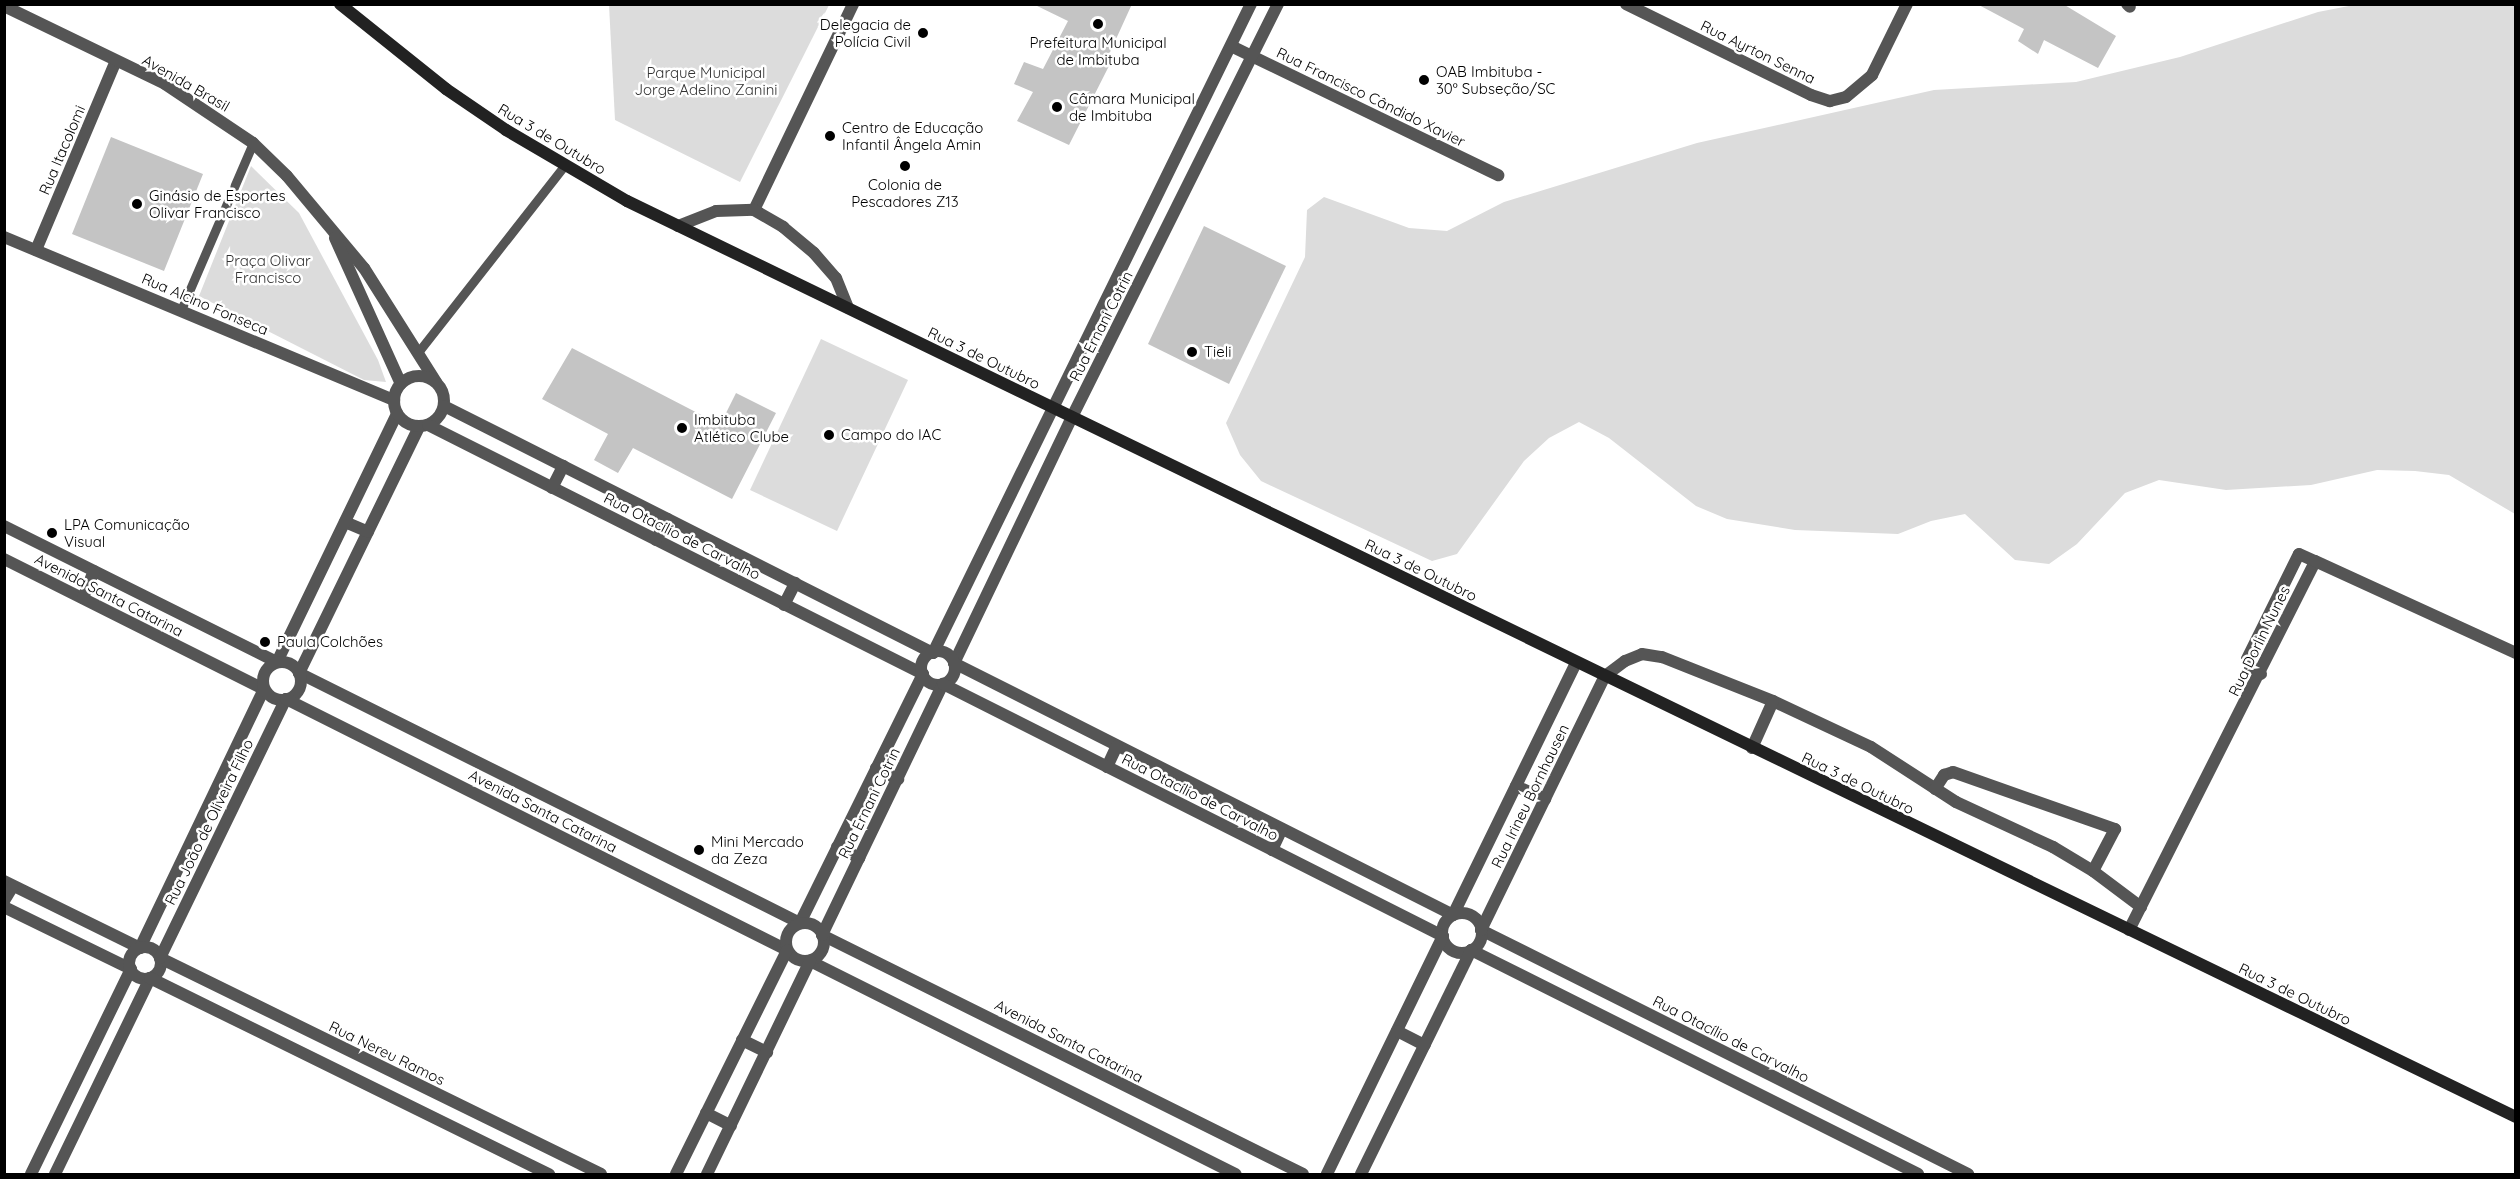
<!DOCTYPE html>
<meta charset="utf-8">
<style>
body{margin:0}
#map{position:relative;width:2520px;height:1179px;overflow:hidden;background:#fff;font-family:Quicksand,sans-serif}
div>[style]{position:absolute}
.green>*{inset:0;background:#dcdcdc}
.building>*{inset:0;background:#c4c4c4}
.service>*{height:9px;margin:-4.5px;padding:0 4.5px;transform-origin:4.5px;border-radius:4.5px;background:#555}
.minor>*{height:12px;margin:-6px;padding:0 6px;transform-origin:6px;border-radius:6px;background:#555}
.minor>.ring{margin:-6px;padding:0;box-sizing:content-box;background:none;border:12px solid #555;border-radius:50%}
.tertiary>*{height:12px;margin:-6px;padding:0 6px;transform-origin:6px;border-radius:6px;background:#555}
.tertiary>.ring{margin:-6px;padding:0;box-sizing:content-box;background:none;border:12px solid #555;border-radius:50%}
.secondary>*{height:12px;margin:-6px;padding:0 6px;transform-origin:6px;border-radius:6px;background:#222}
.dots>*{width:16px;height:16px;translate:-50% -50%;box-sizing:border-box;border:3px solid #fff;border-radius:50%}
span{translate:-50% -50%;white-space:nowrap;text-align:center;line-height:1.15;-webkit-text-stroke:5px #fff;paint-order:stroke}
.poi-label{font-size:15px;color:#000}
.right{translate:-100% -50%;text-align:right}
.left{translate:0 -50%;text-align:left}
.street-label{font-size:15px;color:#000}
.park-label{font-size:15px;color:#333}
.frame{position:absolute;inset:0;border:6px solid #000;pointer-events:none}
</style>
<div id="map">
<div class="green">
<i style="clip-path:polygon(609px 5px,829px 5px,740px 182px,615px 120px)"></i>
<i style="clip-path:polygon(2354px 5px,2515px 5px,2515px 514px,2449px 475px,2415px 471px,2377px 470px,2311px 485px,2226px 490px,2159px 480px,2125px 493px,2077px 544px,2049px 564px,2015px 560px,1965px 514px,1931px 521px,1898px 534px,1795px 530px,1727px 519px,1696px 506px,1609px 438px,1579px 422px,1549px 438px,1524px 461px,1457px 554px,1432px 561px,1261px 481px,1240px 455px,1226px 423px,1305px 257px,1307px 210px,1324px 197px,1409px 228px,1447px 231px,1504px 202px,1697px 143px,1934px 90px,2076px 82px,2180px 57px,2318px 12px)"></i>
<i style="clip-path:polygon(251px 166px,299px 213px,378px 360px,386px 382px,364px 380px,199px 296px)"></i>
<i style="clip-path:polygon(821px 339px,908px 380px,837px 531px,750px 490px)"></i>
</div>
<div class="building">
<i style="clip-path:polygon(1033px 4px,1132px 4px,1106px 61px,1111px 62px,1069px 145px,1017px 121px,1033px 92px,1014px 84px,1024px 62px,1043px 69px,1068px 21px)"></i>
<i style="clip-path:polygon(1977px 4px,2063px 4px,2116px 36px,2098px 68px,2044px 40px,2038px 54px,2018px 41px,2024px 29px)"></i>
<i style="clip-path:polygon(111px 137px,203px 174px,164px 271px,72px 234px)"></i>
<i style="clip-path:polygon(1204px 226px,1286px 266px,1229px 384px,1148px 344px)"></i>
<i style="clip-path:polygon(572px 348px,715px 422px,718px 416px,723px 419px,736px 393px,776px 413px,732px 499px,633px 448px,618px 473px,594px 460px,608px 434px,542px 399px)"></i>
</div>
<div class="service">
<i style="left:181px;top:310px;width:182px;rotate:-66.7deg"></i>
<i style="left:419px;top:351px;width:235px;rotate:-51.9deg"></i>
</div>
<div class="minor">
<i style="left:1626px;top:4px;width:206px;rotate:26.2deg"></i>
<i style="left:1811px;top:95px;width:20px;rotate:18deg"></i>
<i style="left:1830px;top:101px;width:16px;rotate:-14deg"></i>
<i style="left:1846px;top:97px;width:34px;rotate:-40deg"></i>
<i style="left:1872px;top:75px;width:79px;rotate:-63.8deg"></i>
<i style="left:2127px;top:4px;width:4px;rotate:45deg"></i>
<i style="left:1231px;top:46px;width:297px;rotate:25.8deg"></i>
<i style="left:754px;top:210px;width:229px;rotate:-64.3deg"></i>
<i style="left:678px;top:226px;width:41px;rotate:-21.5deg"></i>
<i style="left:716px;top:211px;width:38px;rotate:-2deg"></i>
<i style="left:754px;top:210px;width:34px;rotate:30deg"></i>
<i style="left:783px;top:227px;width:40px;rotate:40deg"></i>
<i style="left:814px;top:253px;width:33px;rotate:49deg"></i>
<i style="left:836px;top:278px;width:32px;rotate:68deg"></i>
<i style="left:4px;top:237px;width:423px;rotate:22.7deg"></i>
<i style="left:36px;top:250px;width:205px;rotate:-67.1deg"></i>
<i style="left:1053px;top:408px;width:450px;rotate:-63.9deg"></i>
<i style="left:1072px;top:417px;width:462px;rotate:-63.5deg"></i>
<i style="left:419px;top:427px;width:274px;rotate:116deg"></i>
<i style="left:299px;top:673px;width:560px;rotate:26.52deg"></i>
<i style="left:345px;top:522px;width:25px;rotate:23deg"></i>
<i style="left:4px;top:526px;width:305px;rotate:26.5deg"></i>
<i style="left:277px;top:662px;width:276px;rotate:-64.2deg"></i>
<i style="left:4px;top:559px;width:291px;rotate:26.6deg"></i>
<i style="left:264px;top:689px;width:287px;rotate:115.6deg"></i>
<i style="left:140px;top:948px;width:152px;rotate:-153.8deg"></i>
<i style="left:83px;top:598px;width:29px;rotate:-68deg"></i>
<i class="ring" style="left:263px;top:662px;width:26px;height:26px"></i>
<i style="left:2261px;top:674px;width:15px;rotate:-143deg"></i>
<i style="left:2249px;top:665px;width:6px;rotate:-108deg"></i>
<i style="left:2247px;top:659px;width:117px;rotate:-63.7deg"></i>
<i style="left:2299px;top:554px;width:17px;rotate:24deg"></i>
<i style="left:1605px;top:676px;width:25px;rotate:-37deg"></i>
<i style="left:1625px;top:661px;width:18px;rotate:-22deg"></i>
<i style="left:1642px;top:654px;width:20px;rotate:9deg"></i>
<i style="left:1662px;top:657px;width:119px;rotate:21.6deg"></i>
<i style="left:1773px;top:701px;width:108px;rotate:25.1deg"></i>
<i style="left:1871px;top:747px;width:101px;rotate:32.9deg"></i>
<i style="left:1956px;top:802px;width:107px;rotate:24.9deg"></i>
<i style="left:2053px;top:847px;width:47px;rotate:31deg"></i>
<i style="left:2093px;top:871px;width:60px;rotate:36.9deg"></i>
<i style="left:1752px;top:748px;width:51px;rotate:-65.9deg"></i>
<i style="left:1935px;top:789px;width:17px;rotate:-57deg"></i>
<i style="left:1944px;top:775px;width:9px;rotate:-18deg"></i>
<i style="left:1953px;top:772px;width:172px;rotate:19.4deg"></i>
<i style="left:2115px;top:829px;width:47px;rotate:117.6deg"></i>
<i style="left:4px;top:901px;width:17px;rotate:-59deg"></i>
<i style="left:4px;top:907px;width:141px;rotate:26deg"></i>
<i style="left:131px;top:969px;width:228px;rotate:116deg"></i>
<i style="left:1481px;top:930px;width:545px;rotate:26.61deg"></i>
<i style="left:2129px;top:930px;width:413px;rotate:-63.2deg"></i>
<i style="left:2315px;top:561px;width:221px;rotate:24.6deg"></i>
<i style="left:822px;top:935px;width:537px;rotate:26.42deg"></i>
<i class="ring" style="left:129px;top:947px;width:20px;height:20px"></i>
<i style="left:1471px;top:950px;width:500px;rotate:26.6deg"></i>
<i style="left:810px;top:961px;width:476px;rotate:26.6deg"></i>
<i style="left:55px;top:1174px;width:218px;rotate:-64.1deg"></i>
<i style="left:150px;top:978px;width:445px;rotate:26.2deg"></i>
<i style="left:601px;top:1174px;width:491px;rotate:-153.9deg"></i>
<i style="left:160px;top:958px;width:288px;rotate:-64.1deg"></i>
<i style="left:286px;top:699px;width:560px;rotate:26.61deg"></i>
</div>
<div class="tertiary">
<i style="left:4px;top:6px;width:179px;rotate:25.8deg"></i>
<i style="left:165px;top:84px;width:106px;rotate:33.8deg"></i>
<i style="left:253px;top:143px;width:47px;rotate:44.1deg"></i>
<i style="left:287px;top:176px;width:120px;rotate:50.1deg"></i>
<i style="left:364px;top:268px;width:135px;rotate:57.7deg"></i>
<i style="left:335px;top:238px;width:160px;rotate:65.7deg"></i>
<i class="ring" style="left:394px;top:376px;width:38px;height:38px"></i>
<i style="left:444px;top:406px;width:548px;rotate:26.8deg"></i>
<i style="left:933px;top:653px;width:273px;rotate:-63.9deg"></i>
<i style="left:1072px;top:417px;width:273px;rotate:115.6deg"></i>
<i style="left:954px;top:663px;width:559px;rotate:26.79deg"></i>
<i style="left:1453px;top:915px;width:280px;rotate:-64deg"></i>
<i style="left:428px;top:425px;width:554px;rotate:26.7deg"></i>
<i style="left:923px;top:674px;width:278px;rotate:116.3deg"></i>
<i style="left:552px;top:488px;width:25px;rotate:-63deg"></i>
<i style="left:656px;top:540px;width:24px;rotate:-62deg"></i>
<i style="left:784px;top:605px;width:25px;rotate:-63deg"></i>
<i class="ring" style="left:921px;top:651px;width:22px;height:22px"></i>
<i style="left:1107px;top:767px;width:23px;rotate:-65deg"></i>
<i style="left:876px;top:768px;width:25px;rotate:27deg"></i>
<i style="left:1516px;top:786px;width:32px;rotate:24deg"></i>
<i style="left:837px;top:847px;width:25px;rotate:26deg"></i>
<i style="left:1272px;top:850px;width:23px;rotate:-65deg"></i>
<i class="ring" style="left:1442px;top:913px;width:28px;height:28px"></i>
<i class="ring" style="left:786px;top:923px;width:26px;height:26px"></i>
<i style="left:1481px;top:930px;width:283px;rotate:-64deg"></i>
<i style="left:822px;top:935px;width:279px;rotate:-64.3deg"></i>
<i style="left:943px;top:684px;width:560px;rotate:26.75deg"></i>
<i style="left:1443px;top:936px;width:265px;rotate:116deg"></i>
<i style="left:1397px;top:1031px;width:31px;rotate:27deg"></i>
<i style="left:742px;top:1040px;width:28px;rotate:26deg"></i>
<i style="left:706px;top:1113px;width:28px;rotate:27deg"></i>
<i style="left:676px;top:1174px;width:250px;rotate:-63.6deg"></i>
<i style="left:707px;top:1174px;width:237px;rotate:-64.2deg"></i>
<i style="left:1361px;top:1174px;width:250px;rotate:-63.8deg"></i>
</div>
<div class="secondary">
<i style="left:340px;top:4px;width:136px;rotate:38.7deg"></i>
<i style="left:446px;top:89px;width:73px;rotate:34.3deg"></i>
<i style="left:506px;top:130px;width:140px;rotate:30.4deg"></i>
<i style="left:627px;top:201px;width:2099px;rotate:25.87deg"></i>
</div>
<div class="dots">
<i style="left:1098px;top:24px;background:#000"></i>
<i style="left:923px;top:33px;background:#000"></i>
<i style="left:1424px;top:80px;background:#000"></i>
<i style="left:1057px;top:107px;background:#000"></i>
<i style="left:830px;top:136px;background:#000"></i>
<i style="left:905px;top:166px;background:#000"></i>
<i style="left:137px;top:204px;background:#000"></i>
<i style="left:1192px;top:352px;background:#000"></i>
<i style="left:682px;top:428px;background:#000"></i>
<i style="left:829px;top:435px;background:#000"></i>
<i style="left:52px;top:533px;background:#000"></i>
<i style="left:265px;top:642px;background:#000"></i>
<i style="left:699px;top:850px;background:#000"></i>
</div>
<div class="poi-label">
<span class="right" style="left:911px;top:33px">Delegacia de<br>Polícia Civil</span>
<span style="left:1098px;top:51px">Prefeitura Municipal<br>de Imbituba</span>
<span class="left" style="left:1436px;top:80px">OAB Imbituba -<br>30° Subseção/SC</span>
<span class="left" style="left:1069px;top:107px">Câmara Municipal<br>de Imbituba</span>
<span class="left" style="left:842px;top:136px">Centro de Educação<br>Infantil Ângela Amin</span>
<span style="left:905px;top:193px">Colonia de<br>Pescadores Z13</span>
<span class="left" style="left:149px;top:204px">Ginásio de Esportes<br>Olivar Francisco</span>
<span class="left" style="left:1204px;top:352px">Tieli</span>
<span class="left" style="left:694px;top:428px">Imbituba<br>Atlético Clube</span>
<span class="left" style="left:841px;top:435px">Campo do IAC</span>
<span class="left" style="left:64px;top:533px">LPA Comunicação<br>Visual</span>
<span class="left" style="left:277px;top:642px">Paula Colchões</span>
<span class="left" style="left:711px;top:850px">Mini Mercado<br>da Zeza</span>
</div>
<div class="street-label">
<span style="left:1758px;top:52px;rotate:26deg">Rua Ayrton Senna</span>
<span style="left:186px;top:83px;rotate:30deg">Avenida Brasil</span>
<span style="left:1371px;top:97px;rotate:26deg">Rua Francisco Cândido Xavier</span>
<span style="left:552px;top:139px;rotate:31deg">Rua 3 de Outubro</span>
<span style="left:62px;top:150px;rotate:-67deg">Rua Itacolomi</span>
<span style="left:205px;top:304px;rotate:23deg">Rua Alcino Fonseca</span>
<span style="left:1101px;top:326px;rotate:-63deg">Rua Ernani Cotrin</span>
<span style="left:984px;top:358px;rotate:26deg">Rua 3 de Outubro</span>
<span style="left:682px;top:536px;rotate:27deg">Rua Otacílio de Carvalho</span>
<span style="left:1421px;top:570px;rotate:26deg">Rua 3 de Outubro</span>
<span style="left:109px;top:595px;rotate:27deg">Avenida Santa Catarina</span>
<span style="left:2259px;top:641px;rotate:-64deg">Rua Dorlin Nunes</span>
<span style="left:1858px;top:783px;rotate:26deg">Rua 3 de Outubro</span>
<span style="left:1530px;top:796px;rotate:-64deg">Rua Irineu Bornhausen</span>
<span style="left:1200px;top:797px;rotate:27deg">Rua Otacílio de Carvalho</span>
<span style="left:869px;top:803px;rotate:-64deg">Rua Ernani Cotrin</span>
<span style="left:543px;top:811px;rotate:27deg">Avenida Santa Catarina</span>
<span style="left:209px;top:822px;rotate:-64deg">Rua João de Oliveira Filho</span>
<span style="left:2295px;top:994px;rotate:26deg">Rua 3 de Outubro</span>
<span style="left:1731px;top:1039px;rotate:27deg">Rua Otacílio de Carvalho</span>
<span style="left:1069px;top:1041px;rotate:27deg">Avenida Santa Catarina</span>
<span style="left:387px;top:1053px;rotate:26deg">Rua Nereu Ramos</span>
</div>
<div class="park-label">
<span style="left:706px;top:81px">Parque Municipal<br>Jorge Adelino Zanini</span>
<span style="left:268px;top:269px">Praça Olivar<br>Francisco</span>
</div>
<div class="frame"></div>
</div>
